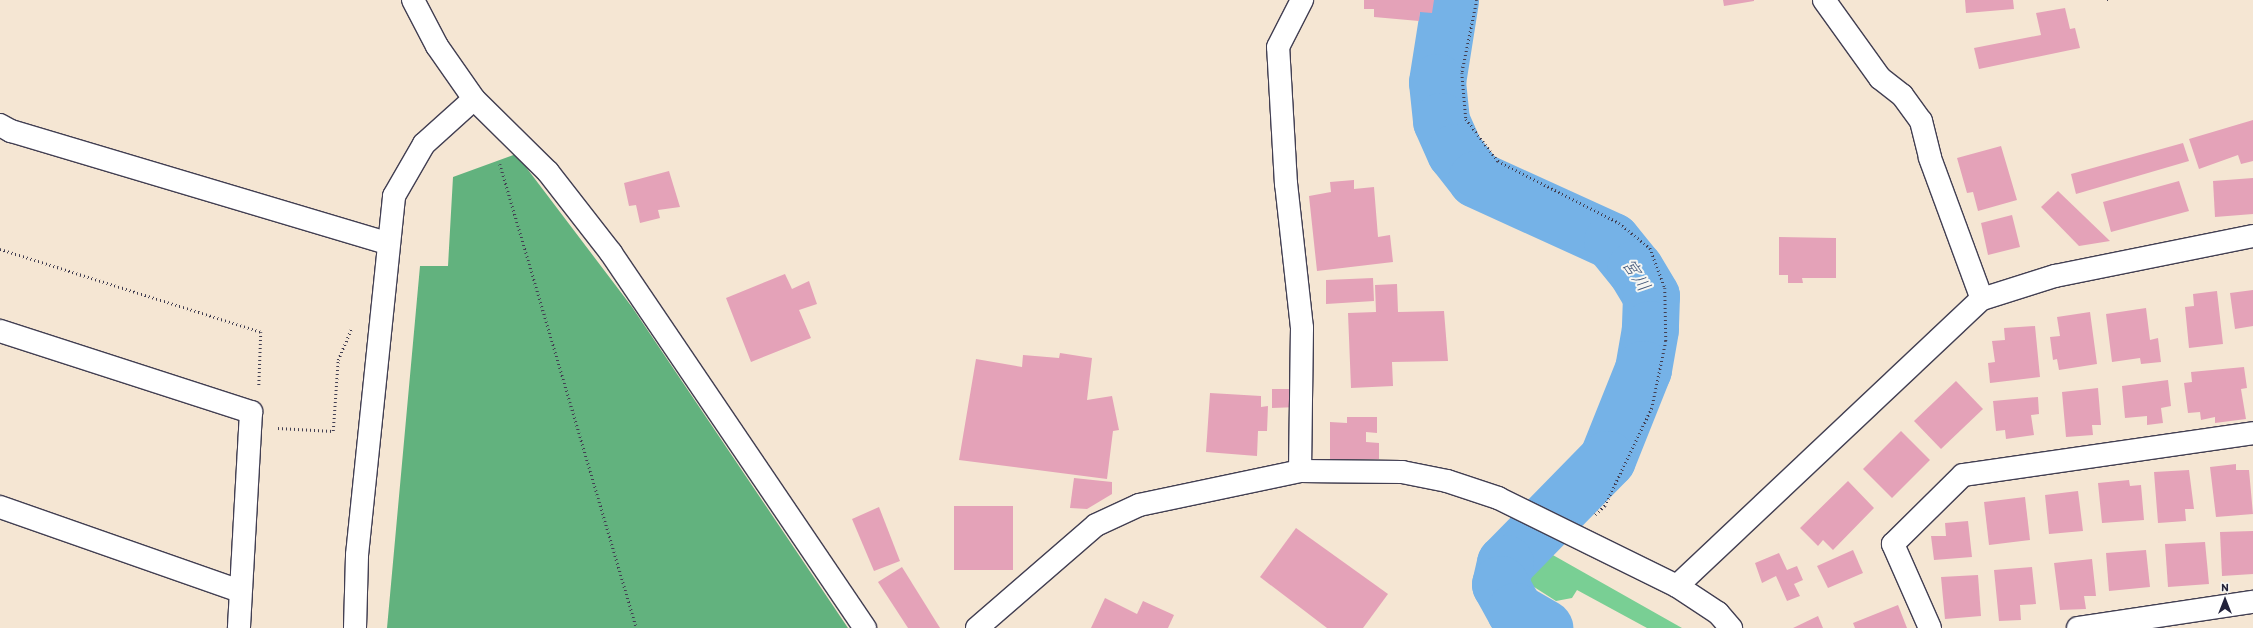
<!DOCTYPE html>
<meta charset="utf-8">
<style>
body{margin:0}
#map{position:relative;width:2253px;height:628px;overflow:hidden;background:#f5e6d3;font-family:Itim,"Klee One",sans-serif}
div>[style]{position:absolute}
.green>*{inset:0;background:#79cf94}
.forest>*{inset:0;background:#62b27e}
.river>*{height:57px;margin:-28.5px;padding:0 28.5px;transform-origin:28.5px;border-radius:28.5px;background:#75b2e7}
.building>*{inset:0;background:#e4a2b8}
.path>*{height:2.5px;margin-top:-1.25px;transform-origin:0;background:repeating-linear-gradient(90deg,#423f52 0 1px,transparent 0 4px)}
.roads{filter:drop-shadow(1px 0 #423f52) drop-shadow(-1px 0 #423f52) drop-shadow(0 1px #423f52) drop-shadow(0 -1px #423f52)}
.minor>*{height:22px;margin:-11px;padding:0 11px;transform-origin:11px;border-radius:11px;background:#fff}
.tertiary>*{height:22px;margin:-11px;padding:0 11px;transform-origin:11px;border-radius:11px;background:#fff}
span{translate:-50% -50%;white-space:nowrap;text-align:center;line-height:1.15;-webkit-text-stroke:4px #f6f6f2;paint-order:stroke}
.water-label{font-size:18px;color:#3f5477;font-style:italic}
.north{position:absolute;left:2205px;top:580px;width:40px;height:40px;-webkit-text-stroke:3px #f6f6f2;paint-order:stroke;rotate:0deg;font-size:11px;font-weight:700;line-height:16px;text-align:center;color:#22223b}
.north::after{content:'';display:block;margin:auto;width:14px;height:18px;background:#22223b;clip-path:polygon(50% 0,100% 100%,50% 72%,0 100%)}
</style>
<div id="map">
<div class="green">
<i style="clip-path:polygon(1544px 550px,1682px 628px,1647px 628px,1577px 590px,1572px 598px,1556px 601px,1531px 585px,1531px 571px)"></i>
</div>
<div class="forest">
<i style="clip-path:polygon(516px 154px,632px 307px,848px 628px,387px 628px,420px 266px,448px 266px,453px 177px)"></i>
</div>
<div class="river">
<i style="left:1450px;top:0;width:83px;rotate:99deg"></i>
<i style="left:1437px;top:82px;width:39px;rotate:84deg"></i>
<i style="left:1441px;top:121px;width:34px;rotate:66deg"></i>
<i style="left:1455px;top:152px;width:34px;rotate:52deg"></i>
<i style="left:1476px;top:179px;width:149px;rotate:24.5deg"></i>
<i style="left:1612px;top:241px;width:36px;rotate:51deg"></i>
<i style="left:1635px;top:269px;width:31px;rotate:59deg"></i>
<i style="left:1651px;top:296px;width:33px;rotate:92deg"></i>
<i style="left:1650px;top:329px;width:41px;rotate:99.9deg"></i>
<i style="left:1643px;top:369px;width:97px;rotate:111.8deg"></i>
<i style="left:1607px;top:459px;width:146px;rotate:134.4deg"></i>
<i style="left:1505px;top:563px;width:22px;rotate:103deg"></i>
<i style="left:1500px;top:584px;width:31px;rotate:61deg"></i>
<i style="left:1515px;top:611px;width:34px;rotate:30deg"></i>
</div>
<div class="building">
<i style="clip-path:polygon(1364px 0,1434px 0,1432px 13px,1420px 12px,1419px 21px,1374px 17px,1374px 9px,1364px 9px)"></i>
<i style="clip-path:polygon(1723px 0,1754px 0,1754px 1px,1724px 6px)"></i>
<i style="clip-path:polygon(1965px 0,2013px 0,2014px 9px,1966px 13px)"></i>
<i style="clip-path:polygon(2065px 8px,2070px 29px,2075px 28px,2080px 48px,1979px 69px,1974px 48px,2041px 35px,2036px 13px)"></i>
<i style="clip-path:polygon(2253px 120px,2253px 161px,2241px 164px,2238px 155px,2199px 169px,2189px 139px)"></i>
<i style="clip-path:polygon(2183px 143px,2189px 161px,2076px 194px,2071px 174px)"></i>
<i style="clip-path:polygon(2001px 146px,2017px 200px,1978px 211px,1973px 192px,1967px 193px,1957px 158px)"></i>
<i style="clip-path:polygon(669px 171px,680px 207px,658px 210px,660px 218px,640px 223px,636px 205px,629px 206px,624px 183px)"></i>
<i style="clip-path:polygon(2253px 178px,2253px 214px,2215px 217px,2213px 181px)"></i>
<i style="clip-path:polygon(1354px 180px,1354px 189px,1374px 187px,1378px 237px,1390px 235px,1393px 262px,1317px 271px,1309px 196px,1331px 192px,1330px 182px)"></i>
<i style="clip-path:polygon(2179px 181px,2189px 211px,2111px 232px,2103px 202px)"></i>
<i style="clip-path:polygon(2058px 191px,2110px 241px,2079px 246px,2041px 207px)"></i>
<i style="clip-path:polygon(2012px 215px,2020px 247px,1988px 255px,1981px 223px)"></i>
<i style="clip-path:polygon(1779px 237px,1836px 238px,1836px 278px,1802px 278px,1803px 283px,1788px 283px,1788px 275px,1779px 275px)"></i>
<i style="clip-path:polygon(785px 274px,792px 289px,809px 281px,817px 304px,799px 310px,811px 338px,751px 362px,726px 298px)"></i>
<i style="clip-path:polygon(1373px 278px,1374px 301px,1326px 304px,1326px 280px)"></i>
<i style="clip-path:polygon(1397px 284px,1398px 312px,1444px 311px,1448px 361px,1392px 362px,1393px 386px,1351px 388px,1348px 313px,1376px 312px,1375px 285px)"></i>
<i style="clip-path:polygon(2253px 290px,2253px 326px,2235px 329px,2230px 293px)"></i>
<i style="clip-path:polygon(2217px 291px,2223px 344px,2189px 348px,2185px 307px,2194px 306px,2193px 294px)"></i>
<i style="clip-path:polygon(2146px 308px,2150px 340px,2158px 338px,2161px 362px,2141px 364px,2140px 358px,2112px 362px,2106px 314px)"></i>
<i style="clip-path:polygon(2090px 312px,2097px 364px,2059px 370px,2057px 359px,2053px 360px,2050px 337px,2060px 336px,2057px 317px)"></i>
<i style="clip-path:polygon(2035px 326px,2040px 377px,1990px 383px,1988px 363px,1995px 362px,1992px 341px,2005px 340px,2004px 328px)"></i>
<i style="clip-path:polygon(1060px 353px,1092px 358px,1087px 400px,1112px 396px,1119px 430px,1113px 431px,1107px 479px,959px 460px,976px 359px,1022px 367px,1023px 355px,1059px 358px)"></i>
<i style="clip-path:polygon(2244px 367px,2247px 388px,2241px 389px,2246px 419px,2215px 423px,2215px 417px,2201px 420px,2200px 412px,2188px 413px,2184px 383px,2192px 382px,2191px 372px)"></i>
<i style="clip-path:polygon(2168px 380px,2171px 406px,2161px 408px,2163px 423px,2147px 425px,2147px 416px,2125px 418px,2122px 386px)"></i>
<i style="clip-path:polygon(1956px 381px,1983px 409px,1941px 449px,1914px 421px)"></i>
<i style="clip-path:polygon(2098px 388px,2101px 425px,2092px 425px,2093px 435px,2066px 437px,2062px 392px)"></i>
<i style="clip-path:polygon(1272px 389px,1299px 389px,1299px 407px,1272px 408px)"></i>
<i style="clip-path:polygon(1210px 393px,1261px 396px,1261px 407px,1268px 406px,1267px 431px,1258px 431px,1257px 456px,1206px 452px)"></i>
<i style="clip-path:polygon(2038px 397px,2039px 414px,2031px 415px,2034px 435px,2006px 439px,2005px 430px,1996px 431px,1993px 401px)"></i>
<i style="clip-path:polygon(1347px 417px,1377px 417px,1377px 433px,1366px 432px,1366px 442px,1379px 443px,1379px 459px,1330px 459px,1330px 422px,1347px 423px)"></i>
<i style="clip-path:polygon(1901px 431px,1930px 460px,1892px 498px,1863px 469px)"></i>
<i style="clip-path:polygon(2236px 464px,2236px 470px,2249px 470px,2253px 514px,2216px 517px,2210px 467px)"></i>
<i style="clip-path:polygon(2189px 470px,2194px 509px,2185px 509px,2186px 521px,2158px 523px,2154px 472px)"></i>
<i style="clip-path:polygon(1074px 478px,1112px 482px,1112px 494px,1087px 509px,1070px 508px)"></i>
<i style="clip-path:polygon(2129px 480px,2130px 486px,2141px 485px,2144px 520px,2102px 523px,2098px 483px)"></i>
<i style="clip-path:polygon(1848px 481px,1874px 508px,1833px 550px,1823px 540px,1818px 546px,1800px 528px)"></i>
<i style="clip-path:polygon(2078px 491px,2083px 531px,2049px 534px,2045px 495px)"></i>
<i style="clip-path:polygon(2025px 497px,2030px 540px,1989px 545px,1984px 502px)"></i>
<i style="clip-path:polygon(954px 506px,1013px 506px,1013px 570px,954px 570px)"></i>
<i style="clip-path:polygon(879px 507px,900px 561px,874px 571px,852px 519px)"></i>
<i style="clip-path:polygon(1968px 521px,1972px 557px,1934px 560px,1931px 536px,1946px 536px,1945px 523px)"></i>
<i style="clip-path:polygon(1296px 528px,1388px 594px,1363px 628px,1327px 628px,1260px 577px)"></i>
<i style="clip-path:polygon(2253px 531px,2253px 574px,2222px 576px,2220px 532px)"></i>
<i style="clip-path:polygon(2205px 542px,2209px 584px,2168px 587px,2165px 544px)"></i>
<i style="clip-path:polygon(1853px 550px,1863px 573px,1828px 588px,1817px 566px)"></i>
<i style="clip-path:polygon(2146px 550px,2150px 587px,2109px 591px,2106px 553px)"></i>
<i style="clip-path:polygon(1779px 553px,1787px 570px,1797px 566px,1803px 580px,1794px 584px,1800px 596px,1787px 601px,1776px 576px,1762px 583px,1755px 563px)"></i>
<i style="clip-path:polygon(2092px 559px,2096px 596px,2084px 596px,2086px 609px,2060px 610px,2054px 563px)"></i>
<i style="clip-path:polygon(902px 567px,940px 628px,908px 628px,878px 582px)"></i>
<i style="clip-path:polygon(2032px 567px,2036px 604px,2020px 605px,2021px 620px,1999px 621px,1994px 570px)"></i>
<i style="clip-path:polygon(1978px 575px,1981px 616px,1945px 619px,1941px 577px)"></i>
<i style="clip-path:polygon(1105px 598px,1137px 614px,1143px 601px,1174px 615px,1168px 628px,1091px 628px)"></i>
<i style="clip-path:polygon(1898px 605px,1907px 628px,1855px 628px,1853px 623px)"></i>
<i style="clip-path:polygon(1818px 616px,1823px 628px,1793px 628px)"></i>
</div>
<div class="path">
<i style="left:1477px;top:0;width:75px;rotate:101.6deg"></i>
<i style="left:1462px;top:73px;width:46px;rotate:85deg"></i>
<i style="left:1466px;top:119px;width:53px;rotate:52.7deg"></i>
<i style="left:1498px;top:161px;width:136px;rotate:27.1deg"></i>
<i style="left:1619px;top:223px;width:40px;rotate:39deg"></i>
<i style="left:1650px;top:248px;width:43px;rotate:69.4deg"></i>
<i style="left:1665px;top:288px;width:53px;rotate:88.9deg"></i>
<i style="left:1666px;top:341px;width:68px;rotate:101.8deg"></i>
<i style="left:1652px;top:408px;width:109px;rotate:115.6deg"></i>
<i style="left:1605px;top:506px;width:13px;rotate:138deg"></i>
<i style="left:2107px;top:0;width:3px"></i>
<i style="left:500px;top:164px;width:484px;rotate:73.6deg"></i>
<i style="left:0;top:249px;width:274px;rotate:17.6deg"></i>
<i style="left:261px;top:332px;width:54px;rotate:92.1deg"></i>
<i style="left:278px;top:428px;width:55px;rotate:3.1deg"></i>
<i style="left:333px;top:431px;width:71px;rotate:-86deg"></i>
<i style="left:338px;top:360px;width:34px;rotate:-67deg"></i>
</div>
<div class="roads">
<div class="minor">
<i style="left:413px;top:0;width:52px;rotate:62.4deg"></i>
<i style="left:437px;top:46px;width:65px;rotate:55.1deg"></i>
<i style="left:474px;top:99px;width:104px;rotate:44.6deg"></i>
<i style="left:548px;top:172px;width:103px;rotate:52.1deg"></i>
<i style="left:611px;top:253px;width:453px;rotate:55.9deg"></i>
<i style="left:1824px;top:0;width:96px;rotate:54.3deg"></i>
<i style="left:1880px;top:78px;width:28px;rotate:38deg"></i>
<i style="left:1902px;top:95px;width:32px;rotate:54deg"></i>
<i style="left:1921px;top:121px;width:38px;rotate:76deg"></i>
<i style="left:1930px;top:158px;width:150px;rotate:69.8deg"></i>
<i style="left:0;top:125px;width:13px;rotate:29deg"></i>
<i style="left:11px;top:131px;width:392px;rotate:16.6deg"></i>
<i style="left:0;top:331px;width:264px;rotate:17.9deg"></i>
<i style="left:251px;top:412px;width:216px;rotate:93.2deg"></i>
<i style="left:1300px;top:471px;width:143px;rotate:-89.2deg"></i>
<i style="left:1302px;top:328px;width:145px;rotate:-96.3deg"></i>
<i style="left:1286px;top:184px;width:137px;rotate:-93.3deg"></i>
<i style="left:1278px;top:47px;width:53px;rotate:-62.9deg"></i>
<i style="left:0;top:507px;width:254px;rotate:19.3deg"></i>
<i style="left:355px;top:628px;width:73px;rotate:-88.4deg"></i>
<i style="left:357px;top:555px;width:361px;rotate:-84.1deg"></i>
<i style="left:394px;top:196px;width:60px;rotate:-60deg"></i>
<i style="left:424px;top:144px;width:67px;rotate:-42deg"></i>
<i style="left:1930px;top:628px;width:92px;rotate:-113.8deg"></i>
<i style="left:1893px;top:544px;width:98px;rotate:-44.6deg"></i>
<i style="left:1963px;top:475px;width:293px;rotate:-8.2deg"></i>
<i style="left:2078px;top:628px;width:177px;rotate:-8.5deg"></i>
</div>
<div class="tertiary">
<i style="left:1677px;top:586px;width:419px;rotate:-43.3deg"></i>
<i style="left:1982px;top:299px;width:77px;rotate:-17.5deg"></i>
<i style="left:2055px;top:276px;width:202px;rotate:-11.4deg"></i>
<i style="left:977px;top:628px;width:157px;rotate:-40.9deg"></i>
<i style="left:1096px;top:525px;width:47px;rotate:-24.9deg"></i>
<i style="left:1139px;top:505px;width:165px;rotate:-11.9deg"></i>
<i style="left:1300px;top:471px;width:102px;rotate:0.6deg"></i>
<i style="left:1402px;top:472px;width:46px;rotate:11.3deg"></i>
<i style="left:1447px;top:481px;width:54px;rotate:18.4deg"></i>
<i style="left:1498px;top:498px;width:199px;rotate:26.2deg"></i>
<i style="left:1677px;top:586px;width:49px;rotate:33.4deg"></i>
<i style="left:1718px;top:613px;width:20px;rotate:49deg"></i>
</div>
</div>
<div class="water-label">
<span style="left:1636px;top:275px;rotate:57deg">宮川</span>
</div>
<div class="north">N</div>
</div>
